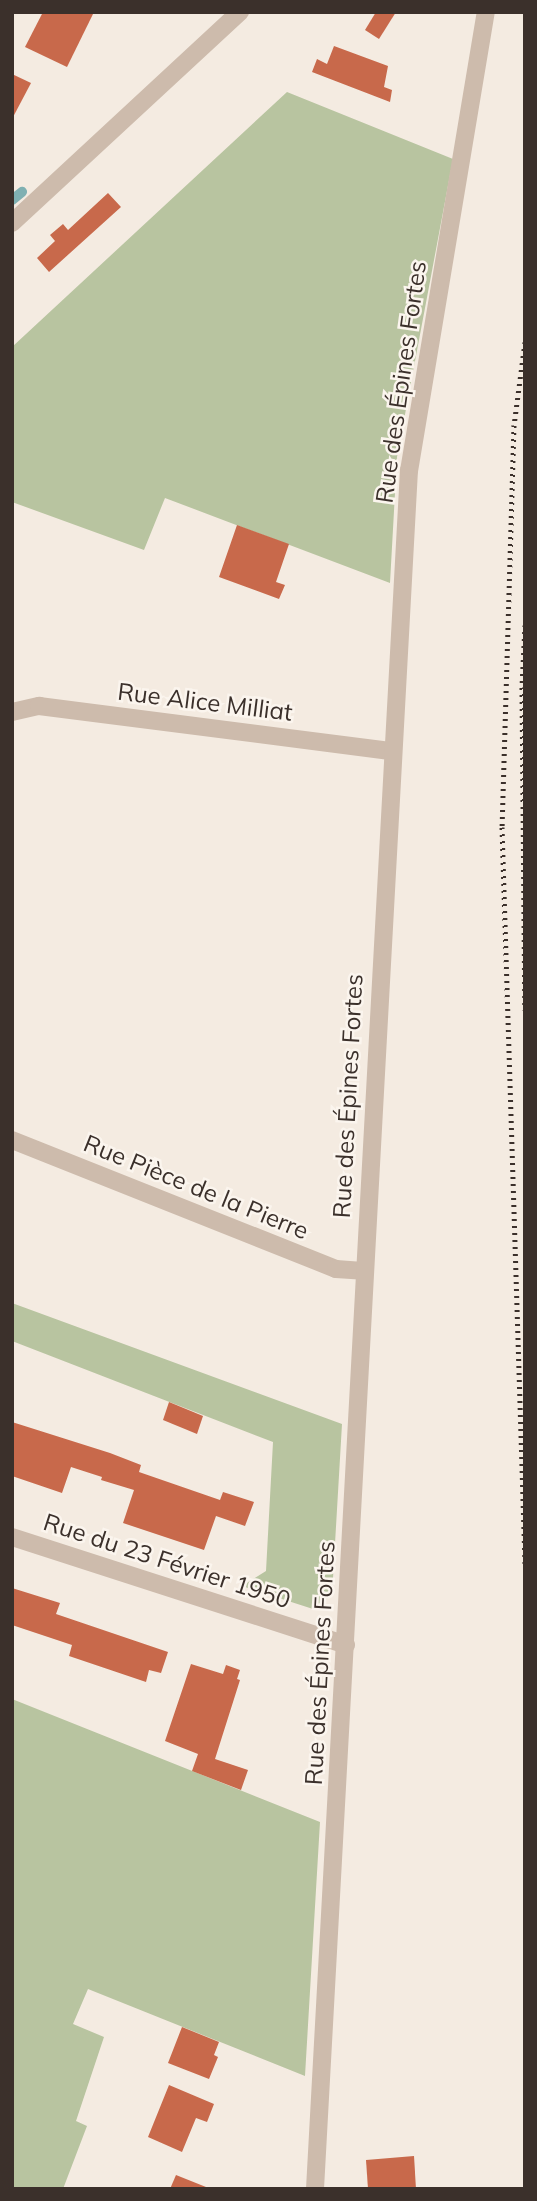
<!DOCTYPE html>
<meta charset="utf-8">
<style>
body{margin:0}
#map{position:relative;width:537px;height:2201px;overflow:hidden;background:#f4ebe1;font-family:Mulish,sans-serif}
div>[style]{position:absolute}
.green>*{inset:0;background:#b8c4a0}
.stream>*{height:10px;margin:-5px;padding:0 5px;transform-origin:5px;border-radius:5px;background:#7fb0b2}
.building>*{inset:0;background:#c8694b}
.street>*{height:18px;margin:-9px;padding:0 9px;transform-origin:9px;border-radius:9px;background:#cdbbac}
.rail>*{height:5px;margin-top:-2.5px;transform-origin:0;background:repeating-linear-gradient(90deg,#3b302b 0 2px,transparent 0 7px)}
span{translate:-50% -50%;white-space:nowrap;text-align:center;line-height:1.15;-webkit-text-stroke:5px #fbf5ee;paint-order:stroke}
.street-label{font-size:24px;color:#3b302b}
.frame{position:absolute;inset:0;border:14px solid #3b302b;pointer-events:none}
</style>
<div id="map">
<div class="green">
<i style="clip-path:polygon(287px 92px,453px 159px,397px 457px,390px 583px,165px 498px,144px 550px,12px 502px,12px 347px)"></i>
<i style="clip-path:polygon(12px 1303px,342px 1424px,332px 1595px,313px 1609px,242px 1586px,266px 1571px,273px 1442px,12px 1341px)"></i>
<i style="clip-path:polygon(12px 1699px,320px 1822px,305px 2076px,88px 1989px,73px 2024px,104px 2037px,76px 2121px,87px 2126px,63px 2189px,12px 2189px)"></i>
</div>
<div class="stream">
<i style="left:12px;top:200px;width:13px;rotate:-39deg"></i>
</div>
<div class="building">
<i style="clip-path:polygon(43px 12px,94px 12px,67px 67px,25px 47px)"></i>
<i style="clip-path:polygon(376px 12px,396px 12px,379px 39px,365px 30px)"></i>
<i style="clip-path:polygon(334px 46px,388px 66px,384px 87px,392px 90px,390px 102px,312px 72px,317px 59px,327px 64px)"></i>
<i style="clip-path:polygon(12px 74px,31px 83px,12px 119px)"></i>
<i style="clip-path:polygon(108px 193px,121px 207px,49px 272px,37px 258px,55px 241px,50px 235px,63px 224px,68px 230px)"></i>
<i style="clip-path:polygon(237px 525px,289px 544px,276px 582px,285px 585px,279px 599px,219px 577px)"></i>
<i style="clip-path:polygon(169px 1402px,203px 1416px,197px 1434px,163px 1420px)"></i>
<i style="clip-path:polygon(12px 1422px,110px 1453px,141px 1465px,139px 1472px,220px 1500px,223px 1492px,254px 1502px,245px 1526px,216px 1516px,204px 1550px,123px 1523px,134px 1490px,101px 1480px,102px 1477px,71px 1467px,62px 1493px,12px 1476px)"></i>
<i style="clip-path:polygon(12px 1588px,60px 1603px,56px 1614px,168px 1652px,161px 1673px,149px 1670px,146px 1682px,69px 1656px,72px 1645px,12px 1625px)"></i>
<i style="clip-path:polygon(191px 1664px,223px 1674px,226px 1665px,240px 1670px,237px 1679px,240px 1680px,215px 1759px,248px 1770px,241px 1790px,192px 1771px,198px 1754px,165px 1741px)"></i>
<i style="clip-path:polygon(182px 2027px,219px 2042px,214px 2055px,218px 2057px,209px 2079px,168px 2063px)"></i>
<i style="clip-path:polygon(169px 2085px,214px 2104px,207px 2122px,196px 2118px,182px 2152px,148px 2137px)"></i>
<i style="clip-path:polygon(414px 2156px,416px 2189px,368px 2189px,366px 2160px)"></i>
<i style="clip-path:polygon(176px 2175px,211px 2189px,170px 2189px)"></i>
</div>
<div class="street">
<i style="left:12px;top:223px;width:311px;rotate:-42.8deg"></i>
<i style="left:12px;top:712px;width:28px;rotate:-13deg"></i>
<i style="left:39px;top:706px;width:356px;rotate:7.3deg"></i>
<i style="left:12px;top:1140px;width:349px;rotate:21.7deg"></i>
<i style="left:336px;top:1269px;width:27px;rotate:4deg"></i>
<i style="left:12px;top:1537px;width:351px;rotate:17.9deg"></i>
<i style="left:315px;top:2189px;width:1721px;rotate:-86.87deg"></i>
<i style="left:409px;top:471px;width:465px;rotate:-80.5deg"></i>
</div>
<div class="rail">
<i style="left:525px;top:342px;width:84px;rotate:97.5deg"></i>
<i style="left:514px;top:425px;width:402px;rotate:91.7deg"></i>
<i style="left:502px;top:827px;width:738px;rotate:88.21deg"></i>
<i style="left:525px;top:625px;width:62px;rotate:92.8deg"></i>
<i style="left:522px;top:687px;width:323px;rotate:89.5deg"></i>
</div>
<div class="street-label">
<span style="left:401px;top:382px;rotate:-82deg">Rue des Épines Fortes</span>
<span style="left:205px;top:702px;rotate:7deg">Rue Alice Milliat</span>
<span style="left:348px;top:1096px;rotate:-87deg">Rue des Épines Fortes</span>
<span style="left:196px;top:1187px;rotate:22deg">Rue Pièce de la Pierre</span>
<span style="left:167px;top:1561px;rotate:18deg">Rue du 23 Février 1950</span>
<span style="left:320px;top:1663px;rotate:-87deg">Rue des Épines Fortes</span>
</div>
<div class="frame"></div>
</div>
